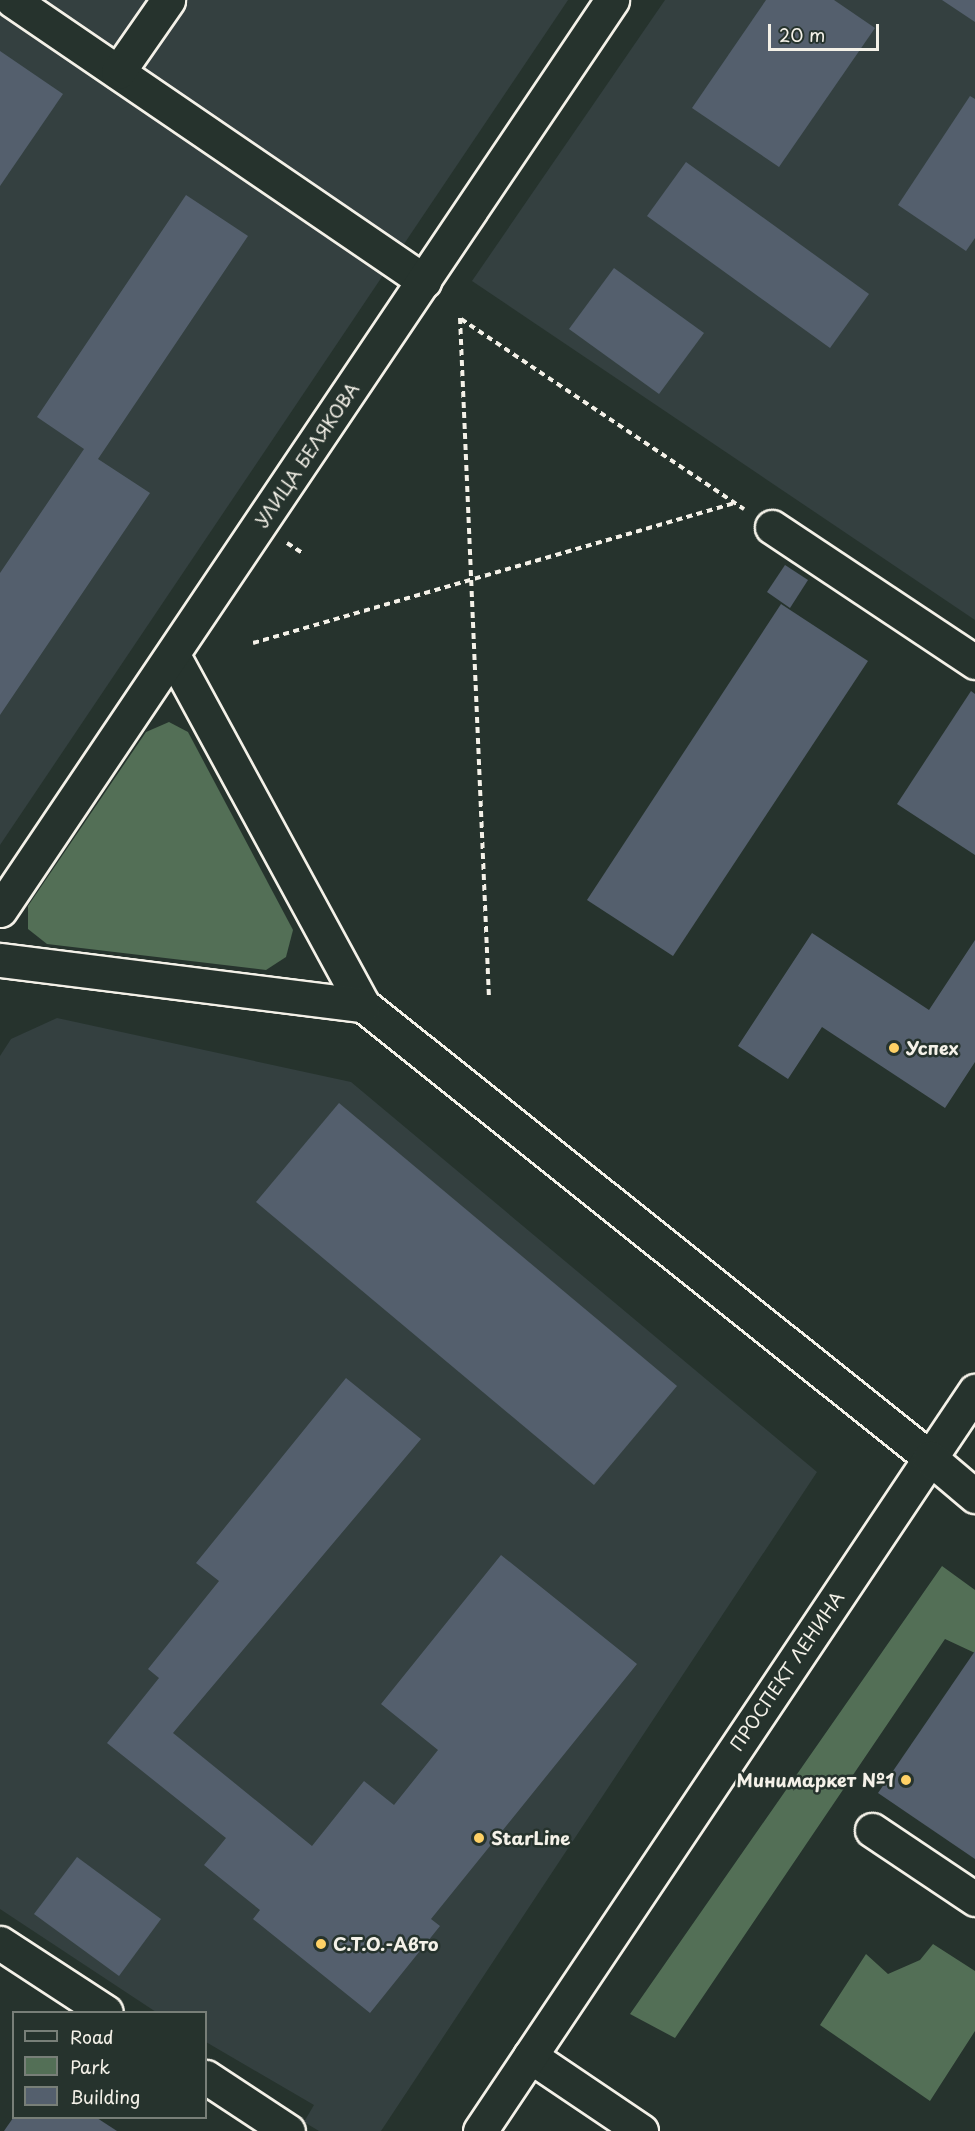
<!DOCTYPE html>
<meta charset="utf-8">
<style>
body{margin:0}
#map{position:relative;width:975px;height:2131px;overflow:hidden;background:#26332d;font-family:"Playpen Sans",sans-serif}
div>[style]{position:absolute}
.built>*{inset:0;background:#344040}
.green>*{inset:0;background:#536f56}
.building>*{inset:0;background:#545f6d}
.path>*{height:4px;margin-top:-2px;transform-origin:0;background:repeating-linear-gradient(90deg,#f4f1e8 0 6px,transparent 0 10.5px)}
.roads{filter:drop-shadow(2px 0 #f4f1e8) drop-shadow(-2px 0 #f4f1e8) drop-shadow(0 2px #f4f1e8) drop-shadow(0 -2px #f4f1e8)}
.minor>*{height:33px;margin:-16.5px;padding:0 16.5px;transform-origin:16.5px;border-radius:16.5px;background:#26332d}
.major>*{height:33px;margin:-16.5px;padding:0 16.5px;transform-origin:16.5px;border-radius:16.5px;background:#26332d}
.dots>*{width:16px;height:16px;translate:-50% -50%;box-sizing:border-box;border:3px solid #26332d;border-radius:50%}
span{translate:-50% -50%;white-space:nowrap;text-align:center;line-height:1.15;-webkit-text-stroke:5px #26332d;paint-order:stroke}
.street-label{font-size:18px;color:#f4f1e8}
.poi-label{font-size:18px;color:#f4f1e8;font-weight:700}
.left{translate:0 -50%;text-align:left}
.right{translate:-100% -50%;text-align:right}
.legend{position:absolute;left:12px;top:2011px;width:195px;height:108px;box-sizing:border-box;background:#26332d;border:2px solid #787f78;margin:0;padding:8px 10px;list-style:none;font-size:18px;color:#f4f1e8}
.legend li{display:flex;align-items:center;gap:12px;height:30px}
.legend b{width:30px;border:2px solid #787f78}
.scale{position:absolute;left:768px;top:24px;width:111px;height:27px;box-sizing:border-box;border:3px solid #f4f1e8;border-top:0;padding-left:8px;font-size:18px;line-height:21px;white-space:nowrap;color:#f4f1e8;-webkit-text-stroke:4px #26332d;paint-order:stroke}
</style>
<div id="map">
<div class="built">
<i style="clip-path:polygon(0 0,568px 0,0 845px)"></i>
<i style="clip-path:polygon(665px 0,975px 0,975px 620px,472px 281px)"></i>
<i style="clip-path:polygon(57px 1018px,351px 1082px,817px 1472px,381px 2131px,319px 2131px,304px 2122px,314px 2105px,206px 2042px,206px 2012px,156px 2012px,0 1909px,0 1056px,11px 1039px)"></i>
</div>
<div class="green">
<i style="clip-path:polygon(169px 722px,188px 732px,293px 930px,286px 957px,266px 970px,47px 944px,28px 929px,28px 906px,146px 732px)"></i>
<i style="clip-path:polygon(942px 1566px,975px 1590px,975px 1653px,945px 1639px,675px 2038px,630px 2014px)"></i>
<i style="clip-path:polygon(933px 1944px,975px 1971px,975px 2031px,930px 2101px,820px 2025px,866px 1954px,888px 1974px,920px 1960px)"></i>
</div>
<div class="building">
<i style="clip-path:polygon(766px 0,834px 0,875px 28px,779px 167px,692px 108px)"></i>
<i style="clip-path:polygon(942px 0,975px 0,975px 22px)"></i>
<i style="clip-path:polygon(0 51px,63px 94px,0 186px)"></i>
<i style="clip-path:polygon(970px 96px,975px 99px,975px 238px,966px 251px,898px 205px)"></i>
<i style="clip-path:polygon(686px 162px,869px 294px,830px 348px,647px 216px)"></i>
<i style="clip-path:polygon(186px 195px,248px 236px,98px 459px,150px 493px,0 715px,0 573px,84px 449px,37px 417px)"></i>
<i style="clip-path:polygon(614px 268px,704px 333px,659px 394px,569px 329px)"></i>
<i style="clip-path:polygon(785px 565px,808px 580px,790px 608px,767px 592px)"></i>
<i style="clip-path:polygon(781px 604px,868px 661px,673px 956px,587px 900px)"></i>
<i style="clip-path:polygon(971px 691px,975px 694px,975px 855px,897px 804px)"></i>
<i style="clip-path:polygon(812px 933px,929px 1010px,975px 940px,975px 1062px,945px 1108px,822px 1027px,788px 1079px,738px 1046px)"></i>
<i style="clip-path:polygon(339px 1103px,677px 1386px,594px 1485px,256px 1202px)"></i>
<i style="clip-path:polygon(346px 1378px,421px 1439px,173px 1733px,312px 1846px,364px 1781px,394px 1805px,438px 1750px,381px 1704px,501px 1555px,637px 1664px,431px 1919px,440px 1926px,370px 2013px,253px 1919px,260px 1910px,204px 1865px,226px 1838px,107px 1743px,159px 1678px,148px 1669px,219px 1581px,196px 1563px)"></i>
<i style="clip-path:polygon(975px 1651px,975px 1859px,878px 1793px)"></i>
<i style="clip-path:polygon(77px 1857px,161px 1919px,119px 1976px,34px 1914px)"></i>
<i style="clip-path:polygon(13px 2118px,97px 2118px,117px 2131px,4px 2131px)"></i>
</div>
<div class="path">
<i style="left:460px;top:318px;width:681px;rotate:87.56deg"></i>
<i style="left:461px;top:319px;width:341px;rotate:33.9deg"></i>
<i style="left:287px;top:543px;width:17px;rotate:33deg"></i>
<i style="left:253px;top:643px;width:502px;rotate:-16.2deg"></i>
</div>
<div class="roads">
<div class="minor">
<i style="left:12px;top:0;width:499px;rotate:34.3deg"></i>
<i style="left:118px;top:72px;width:88px;rotate:-55.2deg"></i>
<i style="left:772px;top:527px;width:244px;rotate:33.6deg"></i>
<i style="left:173px;top:655px;width:398px;rotate:61.5deg"></i>
<i style="left:363px;top:1005px;width:726px;rotate:38.62deg"></i>
<i style="left:930px;top:1458px;width:81px;rotate:-56.1deg"></i>
<i style="left:0;top:910px;width:1097px;rotate:-56.08deg"></i>
<i style="left:0;top:960px;width:366px;rotate:7.1deg"></i>
<i style="left:872px;top:1830px;width:124px;rotate:33.8deg"></i>
<i style="left:0;top:1943px;width:126px;rotate:33.1deg"></i>
<i style="left:530px;top:2056px;width:134px;rotate:34deg"></i>
<i style="left:206px;top:2077px;width:98px;rotate:33.4deg"></i>
</div>
<div class="major">
<i style="left:480px;top:2131px;width:810px;rotate:-56.23deg"></i>
<i style="left:930px;top:1458px;width:59px;rotate:40.2deg"></i>
</div>
</div>
<div class="dots">
<i style="left:894px;top:1048px;background:#ffd166"></i>
<i style="left:906px;top:1780px;background:#ffd166"></i>
<i style="left:479px;top:1838px;background:#ffd166"></i>
<i style="left:321px;top:1944px;background:#ffd166"></i>
</div>
<div class="street-label">
<span style="left:307px;top:455px;rotate:-56deg">УЛИЦА БЕЛЯКОВА</span>
<span style="left:787px;top:1671px;rotate:-56deg">ПРОСПЕКТ ЛЕНИНА</span>
</div>
<div class="poi-label">
<span class="left" style="left:906px;top:1048px">Успех</span>
<span class="right" style="left:894px;top:1780px">Минимаркет №1</span>
<span class="left" style="left:491px;top:1838px">StarLine</span>
<span class="left" style="left:333px;top:1944px">С.Т.О.-Авто</span>
</div>
<ul class="legend">
<li><b style="height:8px;background:#26332d"></b>Road</li>
<li><b style="height:16px;background:#536f56"></b>Park</li>
<li><b style="height:16px;background:#545f6d"></b>Building</li>
</ul>
<div class="scale">20 m</div>
</div>
